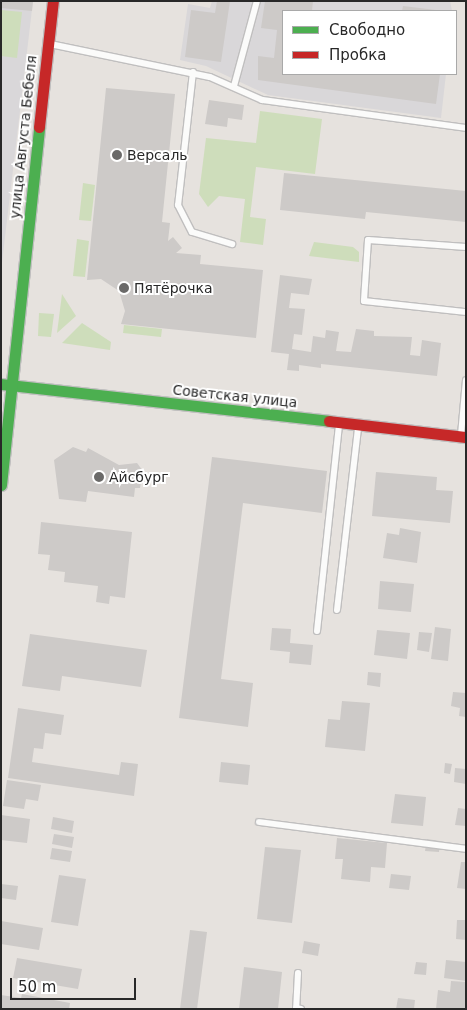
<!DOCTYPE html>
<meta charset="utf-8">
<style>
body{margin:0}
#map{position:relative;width:467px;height:1010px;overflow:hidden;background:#e6e2de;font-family:"DejaVu Sans",sans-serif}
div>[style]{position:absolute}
.industrial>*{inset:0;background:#d9d7d9}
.green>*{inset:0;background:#ceddbb}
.building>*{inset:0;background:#cdcac8}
.roads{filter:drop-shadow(1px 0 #c0bfbf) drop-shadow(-1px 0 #c0bfbf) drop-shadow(0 1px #c0bfbf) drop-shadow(0 -1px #c0bfbf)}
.lane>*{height:6px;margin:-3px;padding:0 3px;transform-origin:3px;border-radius:3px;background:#fbfbfa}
.fast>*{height:11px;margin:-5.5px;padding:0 5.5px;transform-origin:5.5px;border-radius:5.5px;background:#4caf50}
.jam>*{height:11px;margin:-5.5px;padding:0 5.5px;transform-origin:5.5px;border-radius:5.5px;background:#c62828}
.dots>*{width:14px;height:14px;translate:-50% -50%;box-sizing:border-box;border:2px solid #fff;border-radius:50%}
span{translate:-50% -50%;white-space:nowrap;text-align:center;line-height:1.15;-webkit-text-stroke:4px #fff;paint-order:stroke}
.street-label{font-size:14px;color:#282828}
.poi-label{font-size:14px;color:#282828}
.left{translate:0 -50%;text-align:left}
.frame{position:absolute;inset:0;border:2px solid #282828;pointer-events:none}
.legend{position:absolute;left:282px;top:10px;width:175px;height:65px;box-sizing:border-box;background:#fff;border:1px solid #a9a9a9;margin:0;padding:6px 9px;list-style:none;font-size:15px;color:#282828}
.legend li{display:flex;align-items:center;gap:10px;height:25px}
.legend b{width:25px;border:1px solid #a9a9a9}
.scale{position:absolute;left:10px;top:978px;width:126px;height:22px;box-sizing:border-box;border:2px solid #282828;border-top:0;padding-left:6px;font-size:15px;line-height:18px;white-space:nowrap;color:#282828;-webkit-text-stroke:4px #fff;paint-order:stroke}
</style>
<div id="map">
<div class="industrial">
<i style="clip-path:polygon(1px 1px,33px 1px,1px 271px)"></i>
<i style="clip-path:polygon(212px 1px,450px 1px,452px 11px,283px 11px,283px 74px,446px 74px,441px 118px,268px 95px,206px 66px,180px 60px,188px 4px,210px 8px)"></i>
</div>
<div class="green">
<i style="clip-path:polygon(1px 10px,22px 12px,17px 58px,1px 56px)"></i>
<i style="clip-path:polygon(260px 111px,322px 119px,315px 174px,256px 167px,250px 217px,266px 219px,263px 245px,240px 242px,245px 199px,219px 196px,208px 207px,199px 194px,206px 138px,256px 143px)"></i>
<i style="clip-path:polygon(83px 183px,95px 185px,91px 221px,79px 220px)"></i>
<i style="clip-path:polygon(77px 239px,89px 241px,85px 277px,73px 276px)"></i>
<i style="clip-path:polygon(314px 242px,353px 247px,359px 252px,359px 262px,309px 256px)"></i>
<i style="clip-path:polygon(62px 294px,76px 316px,57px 333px)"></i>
<i style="clip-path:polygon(39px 313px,54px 314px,51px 337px,38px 336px)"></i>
<i style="clip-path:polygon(82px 323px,111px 342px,110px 350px,62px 343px)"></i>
<i style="clip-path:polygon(124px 325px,162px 329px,161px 337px,123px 333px)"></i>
</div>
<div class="building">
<i style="clip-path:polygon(1px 1px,33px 1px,32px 11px,1px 8px)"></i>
<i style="clip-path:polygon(217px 1px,230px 1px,221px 62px,185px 57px,191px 10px,215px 13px)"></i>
<i style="clip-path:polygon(265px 1px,313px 1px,312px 11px,283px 11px,283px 74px,440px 74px,436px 104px,258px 80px,258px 56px,274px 58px,277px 30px,261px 28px)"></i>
<i style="clip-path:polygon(403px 6px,436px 10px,436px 11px,402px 11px)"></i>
<i style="clip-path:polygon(106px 88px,175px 94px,162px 222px,170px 223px,168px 241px,173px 237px,182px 248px,176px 253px,201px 255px,200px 264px,263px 270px,256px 338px,121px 324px,125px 311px,119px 291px,101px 279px,87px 280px)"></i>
<i style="clip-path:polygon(209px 100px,244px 105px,242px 120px,228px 118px,227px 127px,205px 124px)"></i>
<i style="clip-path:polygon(284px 173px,466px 191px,466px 222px,366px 212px,365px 219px,280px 210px)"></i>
<i style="clip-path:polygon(280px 275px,312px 279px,309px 295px,291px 293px,289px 308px,305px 309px,302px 335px,294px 334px,292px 349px,311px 352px,313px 336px,325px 338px,326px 330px,339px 332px,336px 351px,351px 352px,356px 329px,374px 331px,374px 336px,412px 337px,410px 355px,420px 356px,422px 340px,441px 343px,437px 376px,321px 364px,321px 368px,299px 365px,299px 371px,287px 370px,289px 354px,271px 352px)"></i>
<i style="clip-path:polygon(73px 447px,86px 452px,88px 448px,119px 465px,137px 463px,143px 471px,140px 488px,135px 488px,134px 497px,88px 491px,86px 502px,59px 499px,54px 460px)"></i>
<i style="clip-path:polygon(212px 457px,327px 471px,322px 513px,243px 503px,221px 679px,253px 683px,248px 727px,179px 718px)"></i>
<i style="clip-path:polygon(376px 472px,437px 477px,436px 490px,453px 491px,450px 523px,372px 516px)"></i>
<i style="clip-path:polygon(41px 522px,132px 532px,125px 598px,110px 596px,109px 604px,96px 602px,98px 586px,64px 582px,65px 572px,48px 570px,50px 555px,38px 554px)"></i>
<i style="clip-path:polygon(400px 528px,421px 532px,417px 563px,383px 558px,387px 533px,399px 535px)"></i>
<i style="clip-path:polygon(380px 581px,414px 584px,411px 612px,378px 609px)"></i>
<i style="clip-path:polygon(435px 627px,451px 629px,448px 661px,431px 659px)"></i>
<i style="clip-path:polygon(272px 628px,291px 629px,290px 643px,313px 645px,311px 665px,289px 663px,290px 652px,270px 650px)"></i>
<i style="clip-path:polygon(377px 630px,410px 633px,407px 659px,374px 655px)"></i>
<i style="clip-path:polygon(419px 632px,432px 633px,429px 652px,417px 650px)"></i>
<i style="clip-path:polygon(30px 634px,147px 650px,141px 687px,62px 676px,60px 691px,22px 686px)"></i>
<i style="clip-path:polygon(368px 672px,381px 673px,380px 687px,367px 685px)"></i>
<i style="clip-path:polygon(453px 692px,466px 693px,466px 717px,459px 716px,460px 708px,451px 706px)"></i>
<i style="clip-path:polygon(342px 701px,370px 703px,365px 751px,325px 747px,328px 719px,340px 720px)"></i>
<i style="clip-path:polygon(18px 708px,64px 715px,61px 735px,45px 733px,43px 749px,34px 748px,32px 762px,119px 775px,121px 762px,138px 764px,134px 796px,8px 778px)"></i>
<i style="clip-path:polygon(221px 762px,250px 765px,248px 785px,219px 782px)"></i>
<i style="clip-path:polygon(445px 763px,452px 764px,450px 774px,444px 773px)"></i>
<i style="clip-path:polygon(455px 768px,466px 769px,466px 784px,454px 782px)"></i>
<i style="clip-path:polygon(7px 780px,41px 785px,38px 801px,26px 799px,24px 809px,3px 806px)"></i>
<i style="clip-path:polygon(395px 794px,426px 797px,423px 826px,391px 823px)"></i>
<i style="clip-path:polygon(458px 808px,466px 809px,466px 826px,455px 825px)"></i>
<i style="clip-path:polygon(1px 815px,30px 819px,27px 843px,1px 840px)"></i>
<i style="clip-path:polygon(53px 817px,74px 821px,72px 833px,51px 829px)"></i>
<i style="clip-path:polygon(54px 834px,74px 837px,72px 848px,52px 844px)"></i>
<i style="clip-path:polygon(337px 838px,387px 843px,385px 868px,371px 867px,370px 882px,341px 879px,343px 859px,335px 859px)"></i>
<i style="clip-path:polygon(427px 839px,440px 841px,439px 852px,425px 851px)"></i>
<i style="clip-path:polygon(265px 847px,301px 850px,292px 923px,257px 919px)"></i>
<i style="clip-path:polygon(52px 848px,72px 851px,70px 862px,50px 859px)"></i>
<i style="clip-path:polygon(461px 862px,466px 862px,466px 889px,457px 888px)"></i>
<i style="clip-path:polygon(391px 874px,411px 876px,409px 890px,389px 888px)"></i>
<i style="clip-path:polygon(59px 875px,86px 879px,78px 926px,51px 922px)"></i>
<i style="clip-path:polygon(1px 884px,18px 886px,16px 900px,1px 898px)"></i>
<i style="clip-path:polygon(457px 920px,466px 920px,466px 940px,456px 939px)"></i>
<i style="clip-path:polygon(1px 921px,43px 928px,39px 950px,1px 944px)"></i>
<i style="clip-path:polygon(190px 930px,207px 932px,197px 1009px,180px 1009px)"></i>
<i style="clip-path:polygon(304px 941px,320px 944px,318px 956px,302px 953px)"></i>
<i style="clip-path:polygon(17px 958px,82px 969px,78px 989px,13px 978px)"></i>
<i style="clip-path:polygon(446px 960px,466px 962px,466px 981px,444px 978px)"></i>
<i style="clip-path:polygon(416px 962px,427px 963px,426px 975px,414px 974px)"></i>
<i style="clip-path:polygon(244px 967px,282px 972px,278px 1009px,239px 1009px)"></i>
<i style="clip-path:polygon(451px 981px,466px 982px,466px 1009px,436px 1009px,438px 990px,450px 992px)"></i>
<i style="clip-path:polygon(22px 994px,70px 1003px,69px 1009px,1px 1009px,1px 995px,21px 998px)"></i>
<i style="clip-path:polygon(398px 998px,415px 1000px,414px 1009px,396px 1009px)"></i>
</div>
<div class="roads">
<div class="lane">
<i style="left:50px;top:44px;width:163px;rotate:11.7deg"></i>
<i style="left:210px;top:77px;width:57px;rotate:23.9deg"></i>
<i style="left:262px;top:100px;width:206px;rotate:7.8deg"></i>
<i style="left:193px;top:72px;width:134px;rotate:96.4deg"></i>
<i style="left:178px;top:205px;width:30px;rotate:63deg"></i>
<i style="left:192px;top:232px;width:42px;rotate:16.7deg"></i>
<i style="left:234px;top:86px;width:88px;rotate:-74.9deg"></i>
<i style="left:466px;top:247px;width:98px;rotate:-175.9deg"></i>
<i style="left:368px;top:240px;width:61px;rotate:93.8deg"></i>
<i style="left:364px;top:301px;width:103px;rotate:6.2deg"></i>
<i style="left:461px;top:435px;width:55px;rotate:-84.8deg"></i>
<i style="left:337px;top:610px;width:183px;rotate:-83.4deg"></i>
<i style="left:317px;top:631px;width:206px;rotate:-83.9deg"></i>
<i style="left:259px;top:822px;width:209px;rotate:7.4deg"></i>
<i style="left:298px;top:973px;width:35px;rotate:93deg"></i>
<i style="left:296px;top:1008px;width:5px;rotate:11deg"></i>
</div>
<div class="fast">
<i style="left:1px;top:384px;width:330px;rotate:6.4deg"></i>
<i style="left:1px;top:485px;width:360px;rotate:-83.9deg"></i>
</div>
<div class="jam">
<i style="left:39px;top:127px;width:127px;rotate:-83.7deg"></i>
<i style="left:329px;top:421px;width:138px;rotate:6.7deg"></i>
</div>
</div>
<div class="dots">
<i style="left:117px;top:155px;background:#6a6968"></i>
<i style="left:124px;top:288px;background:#6a6968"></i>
<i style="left:99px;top:477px;background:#6a6968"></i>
</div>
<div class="street-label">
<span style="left:23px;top:137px;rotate:-84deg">улица Августа Бебеля</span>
<span style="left:235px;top:396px;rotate:6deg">Советская улица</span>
</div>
<div class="poi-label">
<span class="left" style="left:127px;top:155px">Версаль</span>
<span class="left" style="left:134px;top:288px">Пятёрочка</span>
<span class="left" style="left:109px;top:477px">Айсбург</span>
</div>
<div class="frame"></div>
<ul class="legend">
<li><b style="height:6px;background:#4caf50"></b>Свободно</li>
<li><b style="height:6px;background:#c62828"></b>Пробка</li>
</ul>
<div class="scale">50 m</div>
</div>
